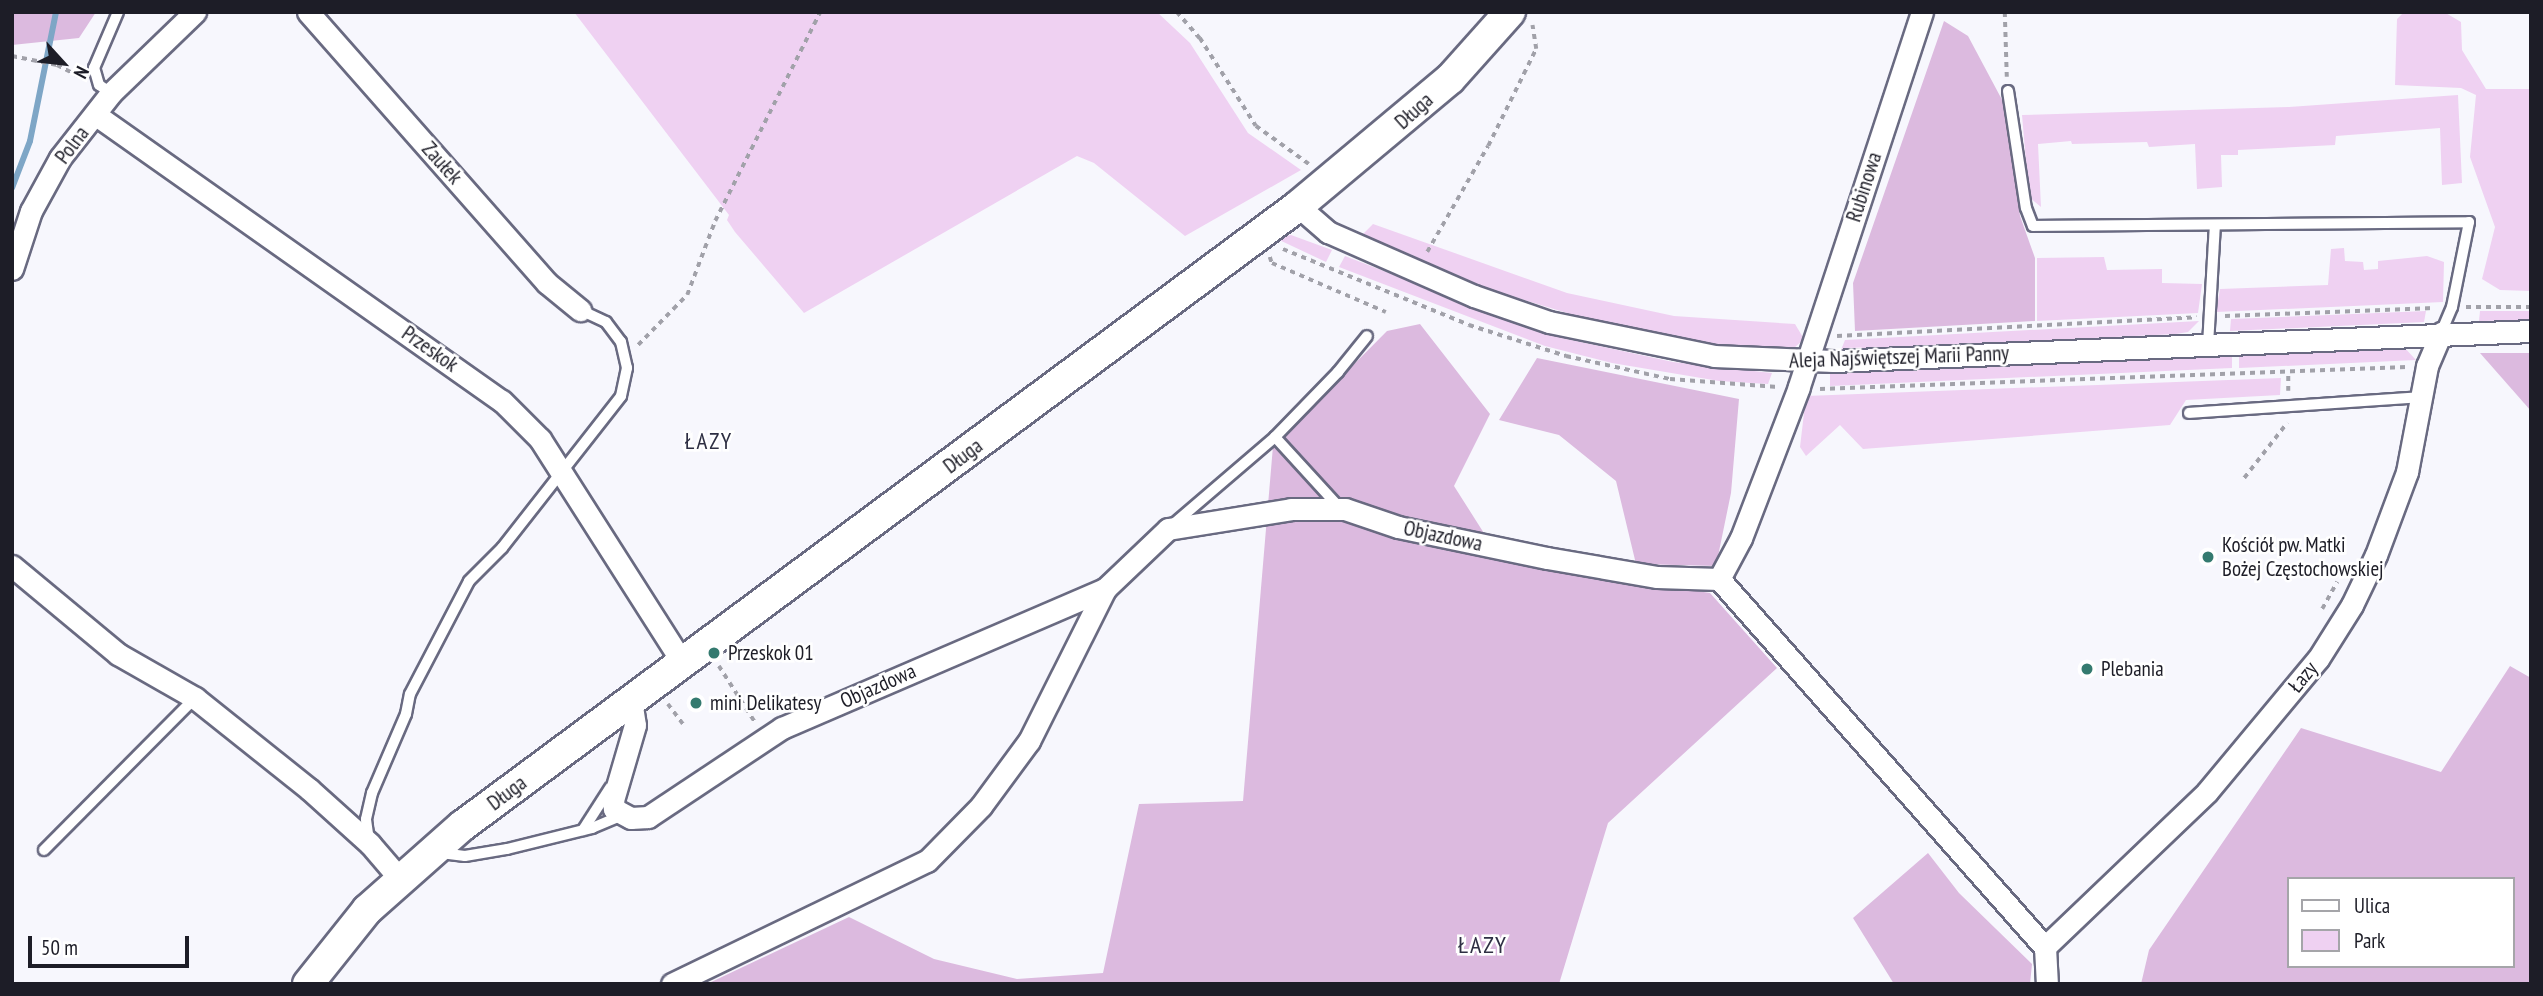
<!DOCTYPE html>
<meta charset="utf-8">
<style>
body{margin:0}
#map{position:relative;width:2543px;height:996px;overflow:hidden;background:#f7f7fd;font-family:"PT Sans Narrow",sans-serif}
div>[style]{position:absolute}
.green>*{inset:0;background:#efd1f2}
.forest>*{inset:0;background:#dcbadf}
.stream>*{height:6px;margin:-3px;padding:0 3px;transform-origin:3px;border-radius:3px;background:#7ea6c6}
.path>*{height:3.5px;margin-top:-1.75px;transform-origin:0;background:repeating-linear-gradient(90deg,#a1a1a9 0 5px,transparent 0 10px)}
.roads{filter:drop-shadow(2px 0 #696a81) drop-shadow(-2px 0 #696a81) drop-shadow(0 2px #696a81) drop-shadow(0 -2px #696a81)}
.lane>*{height:10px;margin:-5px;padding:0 5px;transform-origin:5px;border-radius:5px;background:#fff}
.street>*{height:21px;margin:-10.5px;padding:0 10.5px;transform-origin:10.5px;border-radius:10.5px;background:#fff}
.secondary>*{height:30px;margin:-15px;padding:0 15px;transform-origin:15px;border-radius:15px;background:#fff}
.dots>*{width:19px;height:19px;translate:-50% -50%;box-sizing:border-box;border:4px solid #fff;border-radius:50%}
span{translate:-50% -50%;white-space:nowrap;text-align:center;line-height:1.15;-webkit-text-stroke:5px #fff;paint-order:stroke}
.street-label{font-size:21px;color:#1d1d27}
.poi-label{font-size:21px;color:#1d1d27}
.left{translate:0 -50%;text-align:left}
.neighbourhood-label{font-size:23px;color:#2e2f43;letter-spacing:2px}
.quarter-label{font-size:24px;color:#2e2f43;letter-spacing:2px}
.frame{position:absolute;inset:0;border:14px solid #1d1d27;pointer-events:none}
.legend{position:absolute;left:2287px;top:877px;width:228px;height:91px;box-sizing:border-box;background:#fff;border:2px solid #a5a5a9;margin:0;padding:9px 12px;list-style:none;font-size:21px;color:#1d1d27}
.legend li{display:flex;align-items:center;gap:14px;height:35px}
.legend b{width:35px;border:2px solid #a5a5a9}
.north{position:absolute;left:28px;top:28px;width:70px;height:70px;-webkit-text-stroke:5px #fff;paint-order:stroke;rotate:117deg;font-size:19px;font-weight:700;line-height:28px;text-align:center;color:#1d1d27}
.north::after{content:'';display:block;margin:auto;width:24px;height:32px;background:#1d1d27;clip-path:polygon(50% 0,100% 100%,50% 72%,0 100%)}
.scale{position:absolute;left:28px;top:936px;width:161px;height:32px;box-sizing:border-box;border:4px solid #1d1d27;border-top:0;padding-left:9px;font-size:21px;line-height:24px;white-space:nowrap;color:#1d1d27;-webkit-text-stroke:5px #fff;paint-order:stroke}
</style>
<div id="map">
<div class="green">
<i style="clip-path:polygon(574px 12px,1157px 12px,1190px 43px,1248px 133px,1301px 170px,1185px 236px,1094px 163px,1077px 156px,804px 313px,735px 232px,727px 220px,729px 215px)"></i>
<i style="clip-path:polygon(2404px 12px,2444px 12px,2461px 22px,2462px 50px,2486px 89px,2531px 89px,2531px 291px,2500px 290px,2482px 279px,2495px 227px,2470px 157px,2476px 95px,2461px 88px,2395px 85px,2397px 19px)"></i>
<i style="clip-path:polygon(2458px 95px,2462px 183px,2442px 185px,2440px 128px,2336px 136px,2335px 145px,2238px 150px,2238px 155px,2221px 155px,2222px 187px,2197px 189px,2195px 144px,2149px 147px,2147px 142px,2072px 144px,2071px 141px,2038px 144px,2041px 207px,2029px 197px,2022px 115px,2289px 107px)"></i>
<i style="clip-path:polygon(1373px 224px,1567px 293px,1674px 316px,1795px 324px,1804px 339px,1793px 349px,1746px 347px,1694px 342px,1597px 322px,1488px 289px,1360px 237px)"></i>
<i style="clip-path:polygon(1291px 235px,1332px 250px,1326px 262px,1275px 238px)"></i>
<i style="clip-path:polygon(2344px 248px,2345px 261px,2363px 262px,2364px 270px,2378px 269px,2378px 261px,2408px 258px,2427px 256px,2444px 262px,2443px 302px,2216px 312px,2220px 289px,2328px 285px,2331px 249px)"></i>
<i style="clip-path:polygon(1345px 256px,1549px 335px,1673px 362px,1772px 373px,1768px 384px,1719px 381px,1612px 363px,1545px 346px,1339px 267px)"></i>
<i style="clip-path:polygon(2104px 257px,2107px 270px,2162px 269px,2162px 283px,2202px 284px,2198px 313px,2037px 321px,2037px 258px)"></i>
<i style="clip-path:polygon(2426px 311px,2424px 322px,2230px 331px,2231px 319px)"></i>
<i style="clip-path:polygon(2480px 311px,2531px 311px,2531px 320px,2479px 321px)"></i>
<i style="clip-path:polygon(2199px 321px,2188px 332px,2176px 334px,1841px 350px,1845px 340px)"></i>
<i style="clip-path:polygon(2403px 346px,2416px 360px,2239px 368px,2239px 353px)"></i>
<i style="clip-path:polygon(2232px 355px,2232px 368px,1830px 386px,1830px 374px)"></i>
<i style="clip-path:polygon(2281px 378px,2280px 395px,2186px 400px,2170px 425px,1863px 449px,1840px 425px,1806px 456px,1800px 447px,1806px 396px)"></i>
</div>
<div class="forest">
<i style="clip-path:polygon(12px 12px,96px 12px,79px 38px,12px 45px)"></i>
<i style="clip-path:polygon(1944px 21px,1968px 36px,2008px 111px,2020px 216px,2035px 258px,2035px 321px,1855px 331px,1853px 283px)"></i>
<i style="clip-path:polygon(1420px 324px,1490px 414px,1454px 486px,1501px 560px,1710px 593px,1777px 668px,1608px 823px,1559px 984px,707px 984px,849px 917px,934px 959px,1017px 979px,1103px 973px,1139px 804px,1243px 801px,1273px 446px,1387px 331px)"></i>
<i style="clip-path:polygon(2480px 353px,2531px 353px,2531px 411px)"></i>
<i style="clip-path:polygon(1537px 358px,1739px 399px,1731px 493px,1716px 566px,1636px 564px,1616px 481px,1559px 435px,1499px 420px)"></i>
<i style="clip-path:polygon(evenodd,2510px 666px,2531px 678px,2531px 984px,2141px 984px,2149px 950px,2301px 728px,2441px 772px,2510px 666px,2289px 879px,2513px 879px,2513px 966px,2289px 966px,2289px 879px)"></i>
<i style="clip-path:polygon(1928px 853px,1959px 893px,2032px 964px,2030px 984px,1894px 984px,1853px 918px)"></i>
</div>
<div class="stream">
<i style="left:12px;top:188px;width:50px;rotate:-69deg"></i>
<i style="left:30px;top:141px;width:132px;rotate:-78.6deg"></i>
</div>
<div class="path">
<i style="left:1177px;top:12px;width:35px;rotate:49deg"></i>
<i style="left:1200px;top:38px;width:104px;rotate:57.5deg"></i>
<i style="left:1256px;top:126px;width:65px;rotate:35.6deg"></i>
<i style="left:2005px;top:12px;width:65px;rotate:88.2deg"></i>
<i style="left:12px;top:56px;width:46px;rotate:11.3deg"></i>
<i style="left:57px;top:65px;width:27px;rotate:27deg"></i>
<i style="left:1283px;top:249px;width:201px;rotate:22.2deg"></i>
<i style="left:1469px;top:325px;width:102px;rotate:17.7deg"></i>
<i style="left:1566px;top:356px;width:107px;rotate:12.5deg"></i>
<i style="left:1670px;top:379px;width:108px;rotate:4.2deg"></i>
<i style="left:1427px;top:252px;width:122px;rotate:-60.1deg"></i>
<i style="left:1488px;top:146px;width:108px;rotate:-63.7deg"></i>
<i style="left:1536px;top:49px;width:24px;rotate:-99deg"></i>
<i style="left:1270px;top:257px;width:6px;rotate:72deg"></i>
<i style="left:1272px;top:263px;width:124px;rotate:23.3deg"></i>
<i style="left:2466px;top:307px;width:65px"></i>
<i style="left:2225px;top:316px;width:209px;rotate:-2.2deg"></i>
<i style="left:1837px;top:336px;width:360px;rotate:-3deg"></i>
<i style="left:638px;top:345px;width:70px;rotate:-45.6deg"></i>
<i style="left:687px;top:295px;width:79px;rotate:-69.3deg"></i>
<i style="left:715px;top:221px;width:234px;rotate:-63.3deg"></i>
<i style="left:1820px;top:389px;width:587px;rotate:-2.15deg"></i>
<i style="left:2288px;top:391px;width:19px;rotate:-90deg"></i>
<i style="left:2244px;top:478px;width:70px;rotate:-52deg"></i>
<i style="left:2322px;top:609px;width:31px;rotate:-61deg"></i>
<i style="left:719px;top:666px;width:67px;rotate:57.3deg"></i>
<i style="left:668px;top:704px;width:25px;rotate:53deg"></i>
</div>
<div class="roads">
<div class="lane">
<i style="left:2008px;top:91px;width:118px;rotate:81.3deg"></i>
<i style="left:2026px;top:208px;width:19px;rotate:69deg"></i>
<i style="left:2033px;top:226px;width:436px;rotate:-0.5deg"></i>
<i style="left:2469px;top:222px;width:87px;rotate:101.3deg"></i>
<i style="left:2452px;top:307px;width:28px;rotate:113deg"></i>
<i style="left:111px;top:93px;width:14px;rotate:-146deg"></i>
<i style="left:99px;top:85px;width:18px;rotate:-106deg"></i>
<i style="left:94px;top:68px;width:61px;rotate:-66.8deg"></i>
<i style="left:2208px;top:345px;width:120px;rotate:-86.7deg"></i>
<i style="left:2189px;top:413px;width:233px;rotate:-3.9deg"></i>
<i style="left:1275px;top:437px;width:95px;rotate:47.6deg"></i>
<i style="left:1170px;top:527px;width:138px;rotate:-40.6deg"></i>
<i style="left:1275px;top:437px;width:91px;rotate:-45.9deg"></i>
<i style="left:1338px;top:372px;width:46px;rotate:-51.1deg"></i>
<i style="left:583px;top:830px;width:50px;rotate:-57.3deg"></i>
<i style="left:369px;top:841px;width:22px;rotate:-98deg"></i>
<i style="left:366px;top:819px;width:27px;rotate:-77deg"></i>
<i style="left:372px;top:793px;width:86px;rotate:-66.7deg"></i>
<i style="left:406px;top:714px;width:20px;rotate:-79deg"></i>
<i style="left:410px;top:694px;width:127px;rotate:-62.4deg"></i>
<i style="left:469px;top:581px;width:47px;rotate:-45deg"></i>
<i style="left:502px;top:548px;width:193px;rotate:-51.9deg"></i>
<i style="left:621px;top:396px;width:29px;rotate:-78deg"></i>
<i style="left:627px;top:368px;width:27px;rotate:-103deg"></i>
<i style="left:621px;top:342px;width:25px;rotate:-127deg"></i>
<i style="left:606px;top:322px;width:29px;rotate:-155deg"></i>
<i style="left:44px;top:850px;width:214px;rotate:-45.2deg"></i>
<i style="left:441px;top:853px;width:24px;rotate:7deg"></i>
<i style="left:465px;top:856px;width:43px;rotate:-9.5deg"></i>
<i style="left:507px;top:849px;width:88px;rotate:-13.9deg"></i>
<i style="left:592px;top:828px;width:33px;rotate:-23deg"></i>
</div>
<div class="street">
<i style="left:308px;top:12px;width:361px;rotate:48.6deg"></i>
<i style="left:547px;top:283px;width:43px;rotate:39.3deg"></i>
<i style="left:1922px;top:12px;width:395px;rotate:108.2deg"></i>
<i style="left:1799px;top:387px;width:162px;rotate:111deg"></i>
<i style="left:1741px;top:538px;width:47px;rotate:118.2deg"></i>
<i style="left:1719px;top:579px;width:492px;rotate:48.5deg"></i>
<i style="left:2045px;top:947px;width:37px;rotate:87deg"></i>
<i style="left:96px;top:115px;width:497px;rotate:35.2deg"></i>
<i style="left:502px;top:401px;width:54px;rotate:45deg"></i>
<i style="left:540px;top:439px;width:264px;rotate:57.5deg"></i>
<i style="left:1298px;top:206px;width:40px;rotate:41deg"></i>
<i style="left:1328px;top:232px;width:159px;rotate:23.7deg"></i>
<i style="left:1474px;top:296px;width:79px;rotate:19.1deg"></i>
<i style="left:1549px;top:322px;width:168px;rotate:11.6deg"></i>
<i style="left:1714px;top:356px;width:119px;rotate:2.4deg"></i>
<i style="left:1833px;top:361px;width:699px;rotate:-2.46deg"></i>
<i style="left:12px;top:269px;width:61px;rotate:-71.9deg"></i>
<i style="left:31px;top:211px;width:60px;rotate:-61.3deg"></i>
<i style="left:60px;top:158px;width:83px;rotate:-51.9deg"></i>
<i style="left:111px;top:93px;width:117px;rotate:-44deg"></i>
<i style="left:12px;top:566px;width:138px;rotate:39.7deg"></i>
<i style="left:118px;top:654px;width:89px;rotate:29.7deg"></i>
<i style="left:195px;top:698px;width:146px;rotate:38.6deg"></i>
<i style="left:309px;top:789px;width:82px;rotate:42deg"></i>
<i style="left:370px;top:844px;width:46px;rotate:49.4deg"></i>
<i style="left:631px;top:700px;width:25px;rotate:81deg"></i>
<i style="left:635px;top:725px;width:78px;rotate:106.3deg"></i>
<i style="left:613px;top:800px;width:9px;rotate:84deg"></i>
<i style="left:614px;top:809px;width:19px;rotate:28deg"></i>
<i style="left:631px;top:818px;width:17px;rotate:-3deg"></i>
<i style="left:648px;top:817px;width:161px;rotate:-33.6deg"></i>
<i style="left:782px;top:728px;width:352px;rotate:-23.3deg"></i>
<i style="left:2045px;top:947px;width:224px;rotate:-43.7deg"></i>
<i style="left:2207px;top:792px;width:173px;rotate:-50.2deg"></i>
<i style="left:2318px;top:659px;width:64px;rotate:-57.8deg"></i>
<i style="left:2352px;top:605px;width:55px;rotate:-64.4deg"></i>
<i style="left:2376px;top:555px;width:89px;rotate:-69.5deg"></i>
<i style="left:2407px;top:472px;width:108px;rotate:-79.3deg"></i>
<i style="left:2427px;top:366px;width:36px;rotate:-67deg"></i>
<i style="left:672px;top:984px;width:283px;rotate:-25.8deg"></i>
<i style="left:927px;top:861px;width:77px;rotate:-45.5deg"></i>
<i style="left:981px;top:806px;width:81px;rotate:-53.6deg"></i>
<i style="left:1029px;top:741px;width:170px;rotate:-63.4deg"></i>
<i style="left:1105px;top:589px;width:87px;rotate:-43.6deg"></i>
<i style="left:1168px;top:529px;width:125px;rotate:-9.2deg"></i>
<i style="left:1291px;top:509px;width:54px"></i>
<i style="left:1345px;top:509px;width:56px;rotate:18.8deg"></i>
<i style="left:1398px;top:527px;width:152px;rotate:11.8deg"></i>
<i style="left:1547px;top:558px;width:112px;rotate:9.8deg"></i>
<i style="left:1657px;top:577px;width:62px;rotate:1.8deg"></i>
</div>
<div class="secondary">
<i style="left:308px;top:984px;width:95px;rotate:-51.4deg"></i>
<i style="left:367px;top:910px;width:127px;rotate:-41.5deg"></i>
<i style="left:462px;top:826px;width:1041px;rotate:-36.56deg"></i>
<i style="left:1298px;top:206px;width:198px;rotate:-39.9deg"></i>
<i style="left:1450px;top:79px;width:90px;rotate:-48.2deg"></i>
</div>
</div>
<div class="dots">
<i style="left:2208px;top:557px;background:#347a6f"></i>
<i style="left:714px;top:653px;background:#347a6f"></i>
<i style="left:2087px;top:669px;background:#347a6f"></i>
<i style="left:696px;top:703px;background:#347a6f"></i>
</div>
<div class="street-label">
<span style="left:1414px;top:111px;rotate:-42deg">Długa</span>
<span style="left:72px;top:145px;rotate:-53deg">Polna</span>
<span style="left:442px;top:163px;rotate:48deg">Zaułek</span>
<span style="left:1864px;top:187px;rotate:-72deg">Rubinowa</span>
<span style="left:430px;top:349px;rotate:35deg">Przeskok</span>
<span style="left:1899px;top:357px;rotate:-2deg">Aleja Najświętszej Marii Panny</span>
<span style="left:963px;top:456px;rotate:-37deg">Długa</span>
<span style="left:1443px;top:536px;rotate:12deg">Objazdowa</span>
<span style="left:2303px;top:677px;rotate:-51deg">Łazy</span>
<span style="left:878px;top:686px;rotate:-24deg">Objazdowa</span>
<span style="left:507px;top:793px;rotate:-37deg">Długa</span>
</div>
<div class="poi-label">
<span class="left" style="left:2222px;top:557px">Kościół pw. Matki<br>Bożej Częstochowskiej</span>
<span class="left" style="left:728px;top:653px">Przeskok 01</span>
<span class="left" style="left:2101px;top:669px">Plebania</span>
<span class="left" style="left:710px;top:703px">mini Delikatesy</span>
</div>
<div class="neighbourhood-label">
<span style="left:709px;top:441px">ŁAZY</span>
</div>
<div class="quarter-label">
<span style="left:1483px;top:945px">ŁAZY</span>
</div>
<div class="frame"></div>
<ul class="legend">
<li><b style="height:9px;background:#fff"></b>Ulica</li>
<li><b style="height:19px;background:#efd1f2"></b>Park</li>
</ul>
<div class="north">N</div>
<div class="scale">50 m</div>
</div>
